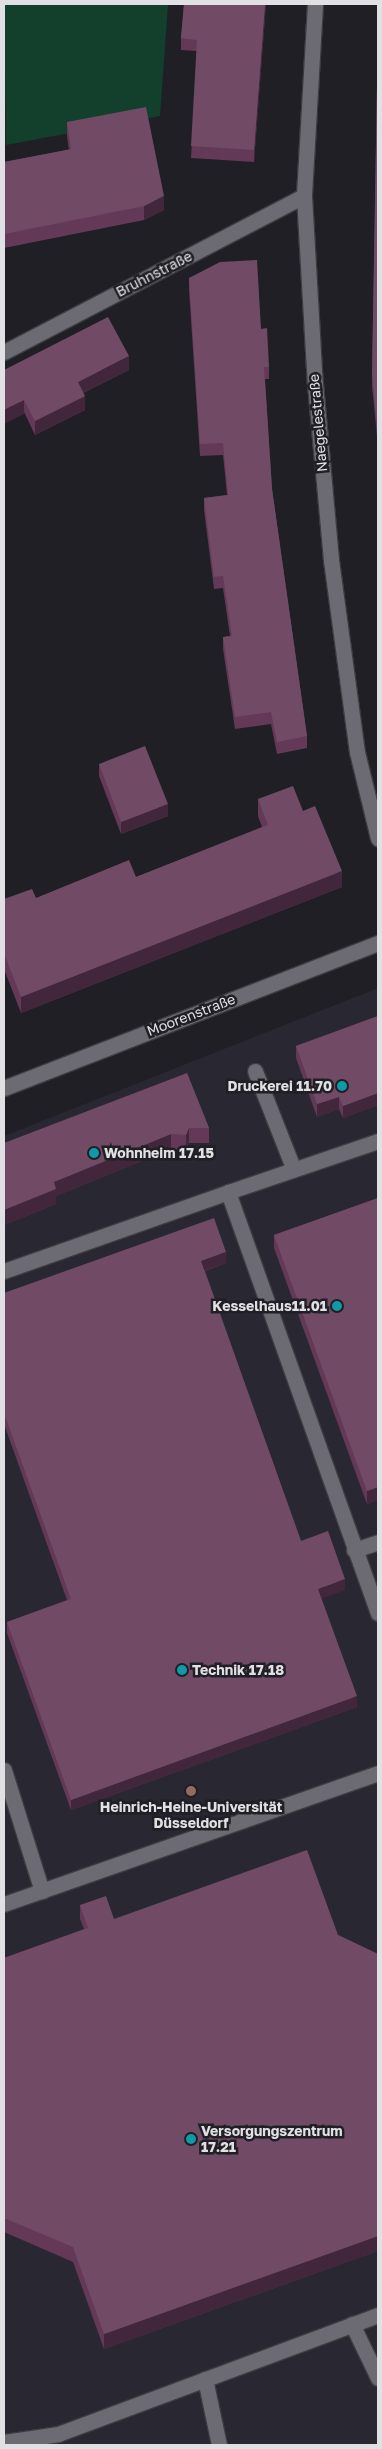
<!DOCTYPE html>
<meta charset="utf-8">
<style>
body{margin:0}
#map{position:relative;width:382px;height:2449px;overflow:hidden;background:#1f1f25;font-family:"Golos Text",sans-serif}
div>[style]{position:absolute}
.built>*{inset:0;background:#292732}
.green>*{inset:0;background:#12402c}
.roads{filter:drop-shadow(1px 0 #3d3c41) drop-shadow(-1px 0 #3d3c41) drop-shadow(0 1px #3d3c41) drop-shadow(0 -1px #3d3c41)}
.lane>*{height:15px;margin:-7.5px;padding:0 7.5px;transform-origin:7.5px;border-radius:7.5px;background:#6c6b73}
.street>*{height:15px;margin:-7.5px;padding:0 7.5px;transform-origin:7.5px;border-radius:7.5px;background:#6c6b73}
.secondary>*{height:15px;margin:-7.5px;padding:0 7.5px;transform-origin:7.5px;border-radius:7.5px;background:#6c6b73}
.wall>*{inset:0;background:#633957}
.shaded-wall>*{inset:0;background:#42273c}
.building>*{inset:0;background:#714b66}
.dots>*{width:14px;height:14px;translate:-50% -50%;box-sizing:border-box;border:2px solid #1f1f25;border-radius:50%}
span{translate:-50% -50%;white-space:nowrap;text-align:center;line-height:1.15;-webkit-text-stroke:5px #1f1f25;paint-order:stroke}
.street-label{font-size:14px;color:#e1e0e4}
.poi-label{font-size:14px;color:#e1e0e4;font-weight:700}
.right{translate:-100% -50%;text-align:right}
.left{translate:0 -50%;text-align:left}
.frame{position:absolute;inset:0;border:5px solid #e1e0e4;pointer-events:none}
</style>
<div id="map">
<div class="built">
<i style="clip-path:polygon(378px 988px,378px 2445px,4px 2445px,4px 1136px)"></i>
</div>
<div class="green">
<i style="clip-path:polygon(4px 4px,168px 4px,160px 116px,6px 145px)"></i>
</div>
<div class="roads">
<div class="lane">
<i style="left:255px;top:1071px;width:106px;rotate:68.5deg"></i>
<i style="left:354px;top:1550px;width:25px;rotate:-18deg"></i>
<i style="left:4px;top:1904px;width:396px;rotate:-19.3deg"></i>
<i style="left:352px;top:2324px;width:60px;rotate:64.3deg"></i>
<i style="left:205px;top:2379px;width:67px;rotate:78deg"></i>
<i style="left:4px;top:2442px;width:55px;rotate:-8.4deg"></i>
<i style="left:58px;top:2434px;width:341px;rotate:-20.4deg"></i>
</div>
<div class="street">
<i style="left:315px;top:4px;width:192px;rotate:93.3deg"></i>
<i style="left:304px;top:196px;width:188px;rotate:86.7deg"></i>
<i style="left:315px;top:384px;width:177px;rotate:84.8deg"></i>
<i style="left:331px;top:560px;width:194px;rotate:82.3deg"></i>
<i style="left:357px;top:752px;width:89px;rotate:76.3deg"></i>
<i style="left:4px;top:352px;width:338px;rotate:-27.5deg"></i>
<i style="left:228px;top:1192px;width:158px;rotate:-18.8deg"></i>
<i style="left:4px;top:1271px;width:238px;rotate:-19.4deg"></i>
<i style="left:228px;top:1192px;width:447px;rotate:70.4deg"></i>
<i style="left:4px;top:1770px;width:127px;rotate:72.6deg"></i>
</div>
<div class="secondary">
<i style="left:4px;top:1088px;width:401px;rotate:-21.2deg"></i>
</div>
</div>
<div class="wall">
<i style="clip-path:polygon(184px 4px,266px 4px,254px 162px,191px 158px,197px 51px,181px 50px,181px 38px)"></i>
<i style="clip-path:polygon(378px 26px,378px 447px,372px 386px)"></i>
<i style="clip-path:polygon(67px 122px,164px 210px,144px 220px,4px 248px,4px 162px,69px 150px,67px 136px)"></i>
<i style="clip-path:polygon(189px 278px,261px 329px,269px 367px,269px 379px,265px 379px,272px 489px,307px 736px,307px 748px,277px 754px,271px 724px,235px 729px,223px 649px,223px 637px,230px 636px,223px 588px,214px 589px,204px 510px,204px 498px,227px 495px,223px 455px,200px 456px,189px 290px)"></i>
<i style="clip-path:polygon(4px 370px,129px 370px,83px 393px,85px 410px,35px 435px)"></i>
<i style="clip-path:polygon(99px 764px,168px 816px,121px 834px,99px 776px)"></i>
<i style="clip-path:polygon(258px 799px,303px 811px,342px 887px,21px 1013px,4px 969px,4px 899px,36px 898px,136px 877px,262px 827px,258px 816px)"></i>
<i style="clip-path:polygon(378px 1016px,378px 1105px,343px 1118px,339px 1109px,317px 1117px,296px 1058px,296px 1046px)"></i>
<i style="clip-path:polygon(187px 1073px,209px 1128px,209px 1143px,189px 1143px,186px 1150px,171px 1149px,56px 1196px,56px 1204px,4px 1225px)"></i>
<i style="clip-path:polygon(378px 1198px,378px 1500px,367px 1504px,274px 1248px,274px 1235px)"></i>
<i style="clip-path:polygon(226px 1263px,205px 1271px,301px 1541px,345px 1590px,321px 1598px,357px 1707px,71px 1810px,7px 1633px,7px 1622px,67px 1600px,4px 1424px,4px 1293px)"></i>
<i style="clip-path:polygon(80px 1905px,114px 1919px,338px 1935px,378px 1954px,378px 2251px,104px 2349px,73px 2262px,4px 2232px,4px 1958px,84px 1929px,80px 1919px)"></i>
</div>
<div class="shaded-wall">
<i style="clip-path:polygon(265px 4px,266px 4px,254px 162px,254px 150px)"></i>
<i style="clip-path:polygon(164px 196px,164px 210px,144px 220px,144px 206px)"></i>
<i style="clip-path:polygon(129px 356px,129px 370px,78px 395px,78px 382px)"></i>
<i style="clip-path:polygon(85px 396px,85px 410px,35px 435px,35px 421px)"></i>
<i style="clip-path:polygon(24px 400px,24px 414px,4px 424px,4px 410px)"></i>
<i style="clip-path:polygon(168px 804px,168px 816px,121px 834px,121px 822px)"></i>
<i style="clip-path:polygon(342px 871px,342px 887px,21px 1013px,21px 997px)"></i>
<i style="clip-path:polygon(378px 1093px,378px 1105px,343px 1118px,343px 1106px)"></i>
<i style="clip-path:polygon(339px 1097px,339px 1109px,317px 1117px,317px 1104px)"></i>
<i style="clip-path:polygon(189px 1128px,189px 1143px,186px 1150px,186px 1135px)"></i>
<i style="clip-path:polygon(171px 1134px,171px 1149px,56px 1196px,56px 1204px,4px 1225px,4px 1210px,54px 1182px)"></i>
<i style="clip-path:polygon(226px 1252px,226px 1263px,201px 1272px,201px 1261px)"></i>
<i style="clip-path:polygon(378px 1487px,378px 1500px,367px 1504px,367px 1491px)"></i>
<i style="clip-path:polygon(345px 1579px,345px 1590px,318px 1600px,318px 1589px)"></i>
<i style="clip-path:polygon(357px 1696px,357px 1707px,71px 1810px,71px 1800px)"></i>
<i style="clip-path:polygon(378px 2236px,378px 2251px,104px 2349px,104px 2334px)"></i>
</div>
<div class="building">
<i style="clip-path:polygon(184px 4px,265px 4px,254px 150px,191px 146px,197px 40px,181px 38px)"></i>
<i style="clip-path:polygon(378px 26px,378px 435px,372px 374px)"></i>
<i style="clip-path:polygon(146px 107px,164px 196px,144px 206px,4px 234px,4px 162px,71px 149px,67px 122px)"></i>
<i style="clip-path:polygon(257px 260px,261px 329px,267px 328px,269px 367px,264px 367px,272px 489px,307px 736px,277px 742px,271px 712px,235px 717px,223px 637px,232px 636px,223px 576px,214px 577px,204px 498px,228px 495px,223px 443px,200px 444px,189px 278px,220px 262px)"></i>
<i style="clip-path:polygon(108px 317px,129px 356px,78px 382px,85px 396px,35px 421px,24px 400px,4px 410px,4px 370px)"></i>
<i style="clip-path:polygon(145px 746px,168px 804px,121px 822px,99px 764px)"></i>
<i style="clip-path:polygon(293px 786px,303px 811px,315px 806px,342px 871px,21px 997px,4px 953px,4px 899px,32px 889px,36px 898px,129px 860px,136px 877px,268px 825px,258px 799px)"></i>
<i style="clip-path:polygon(378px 1016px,378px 1093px,343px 1106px,339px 1097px,317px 1104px,296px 1046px)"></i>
<i style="clip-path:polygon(187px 1073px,209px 1128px,189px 1128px,186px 1135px,171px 1134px,54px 1182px,56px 1189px,4px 1210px,4px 1143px)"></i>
<i style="clip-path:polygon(378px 1198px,378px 1487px,367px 1491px,274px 1235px)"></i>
<i style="clip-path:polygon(214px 1218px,226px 1252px,201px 1261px,301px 1541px,328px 1531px,345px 1579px,318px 1589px,357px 1696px,71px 1800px,7px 1622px,71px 1599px,4px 1413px,4px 1293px)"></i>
<i style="clip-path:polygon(307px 1850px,338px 1935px,378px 1954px,378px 2236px,104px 2334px,73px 2247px,4px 2218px,4px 1958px,88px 1928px,80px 1905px,106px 1896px,114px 1919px)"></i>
</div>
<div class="dots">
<i style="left:342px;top:1086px;background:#0f9aa8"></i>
<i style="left:94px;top:1153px;background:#0f9aa8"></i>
<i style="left:337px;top:1306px;background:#0f9aa8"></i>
<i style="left:182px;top:1670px;background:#0f9aa8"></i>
<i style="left:191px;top:1791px;background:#8d6e63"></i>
<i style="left:191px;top:2139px;background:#0f9aa8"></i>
</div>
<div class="street-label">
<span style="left:154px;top:274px;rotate:-27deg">Bruhnstraße</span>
<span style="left:318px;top:423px;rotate:-95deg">Naegelestraße</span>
<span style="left:191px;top:1015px;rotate:-21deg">Moorenstraße</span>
</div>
<div class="poi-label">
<span class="right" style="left:332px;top:1086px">Druckerei 11.70</span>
<span class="left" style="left:104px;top:1153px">Wohnheim 17.15</span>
<span class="right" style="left:327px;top:1306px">Kesselhaus11.01</span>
<span class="left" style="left:192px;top:1670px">Technik 17.18</span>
<span style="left:191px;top:1815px">Heinrich-Heine-Universität<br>Düsseldorf</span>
<span class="left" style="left:201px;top:2139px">Versorgungszentrum<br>17.21</span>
</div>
<div class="frame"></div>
</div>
